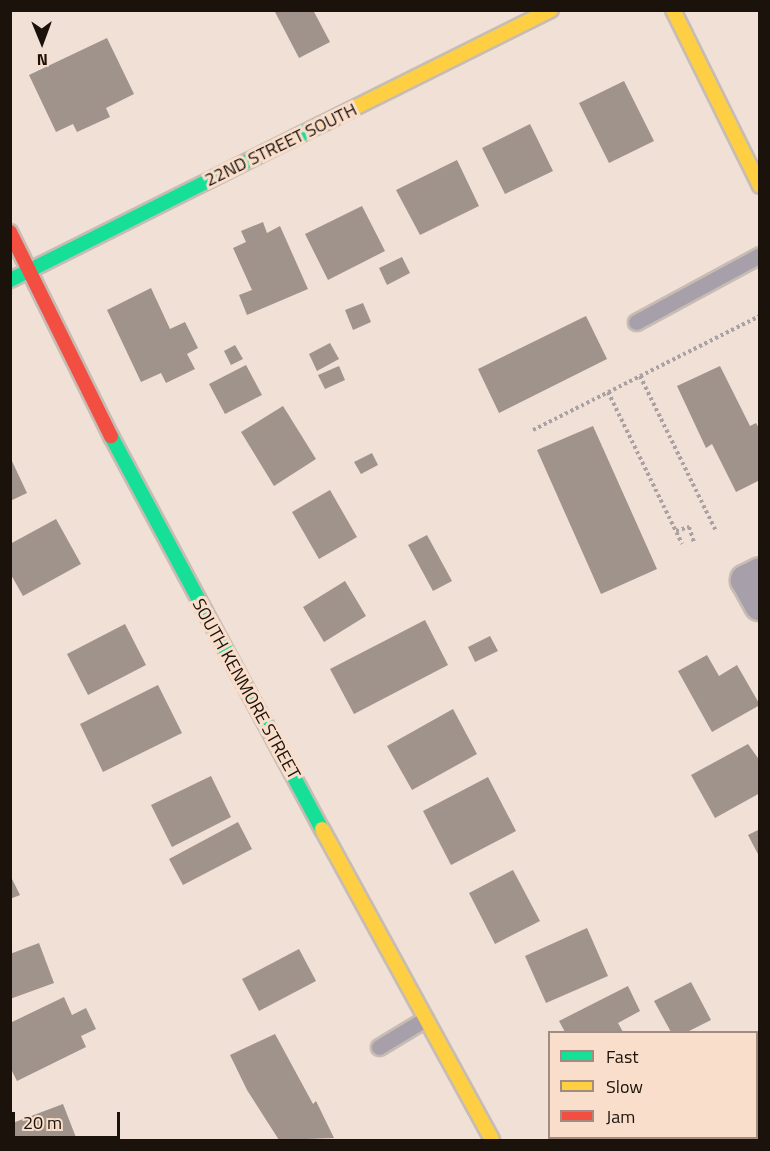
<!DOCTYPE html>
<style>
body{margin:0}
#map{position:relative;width:770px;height:1151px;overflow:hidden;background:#f0e0d6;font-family:"Titillium Web",sans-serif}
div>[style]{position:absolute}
.building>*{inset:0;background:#9f938b}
.path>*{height:4px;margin-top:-2px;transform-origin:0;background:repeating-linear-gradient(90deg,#aaa1a3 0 3px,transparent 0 6px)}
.roads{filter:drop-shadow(2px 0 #c7bcb4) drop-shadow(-2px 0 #c7bcb4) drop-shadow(0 2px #c7bcb4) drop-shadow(0 -2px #c7bcb4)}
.lane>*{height:15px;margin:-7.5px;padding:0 7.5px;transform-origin:7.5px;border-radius:7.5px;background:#a79fa9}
.street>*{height:30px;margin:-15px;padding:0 15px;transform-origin:15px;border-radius:15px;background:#a79fa9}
.fast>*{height:14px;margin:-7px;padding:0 7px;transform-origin:7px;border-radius:7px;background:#16e098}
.slow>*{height:14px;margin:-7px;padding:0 7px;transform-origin:7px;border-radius:7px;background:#ffcf43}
.jam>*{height:14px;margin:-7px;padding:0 7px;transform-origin:7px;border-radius:7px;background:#f24e42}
span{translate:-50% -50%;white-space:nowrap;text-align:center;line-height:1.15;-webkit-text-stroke:6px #fadecc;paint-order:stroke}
.street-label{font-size:18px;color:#1b120b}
.frame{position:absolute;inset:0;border:12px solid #1b120b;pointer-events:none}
.legend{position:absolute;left:548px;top:1031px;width:210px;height:108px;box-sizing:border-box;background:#fadecc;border:2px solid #a18c7f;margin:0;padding:8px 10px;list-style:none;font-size:18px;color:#1b120b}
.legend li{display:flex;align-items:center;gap:12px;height:30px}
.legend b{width:30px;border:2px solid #a18c7f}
.north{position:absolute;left:12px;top:12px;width:60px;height:60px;-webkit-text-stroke:4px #fadecc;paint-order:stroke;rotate:179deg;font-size:16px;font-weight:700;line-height:24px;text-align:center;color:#1b120b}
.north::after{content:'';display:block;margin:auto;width:21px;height:27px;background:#1b120b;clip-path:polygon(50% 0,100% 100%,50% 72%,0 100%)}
.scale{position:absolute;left:12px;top:1112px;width:108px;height:27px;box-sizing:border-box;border:3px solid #1b120b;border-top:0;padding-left:8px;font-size:18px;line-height:21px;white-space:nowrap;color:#1b120b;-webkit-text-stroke:4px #fadecc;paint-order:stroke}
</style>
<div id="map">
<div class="building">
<i style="clip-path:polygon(274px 10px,313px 10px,330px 42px,299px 58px)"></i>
<i style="clip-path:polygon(107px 38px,134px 94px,106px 108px,110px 117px,77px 132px,73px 124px,56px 132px,29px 75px)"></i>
<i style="clip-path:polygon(624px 81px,654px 141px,609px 163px,579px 103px)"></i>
<i style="clip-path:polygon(530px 124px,553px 171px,505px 194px,482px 148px)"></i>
<i style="clip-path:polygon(457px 160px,479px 206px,420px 235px,396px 190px)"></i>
<i style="clip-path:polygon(362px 206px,385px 251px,328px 280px,305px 234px)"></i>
<i style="clip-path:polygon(263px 222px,267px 233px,280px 226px,308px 289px,247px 315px,239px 295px,252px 290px,233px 248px,246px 242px,241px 231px)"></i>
<i style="clip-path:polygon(402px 257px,410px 273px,387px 285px,379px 268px)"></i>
<i style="clip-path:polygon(151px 288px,170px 329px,185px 322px,198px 348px,187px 354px,195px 369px,166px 383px,161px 373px,141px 382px,107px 310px)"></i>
<i style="clip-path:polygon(363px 303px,371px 322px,353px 330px,345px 310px)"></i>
<i style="clip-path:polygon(586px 316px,607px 359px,499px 413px,478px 369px)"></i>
<i style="clip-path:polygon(330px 343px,339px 359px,317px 371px,309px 354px)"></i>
<i style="clip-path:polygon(235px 345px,243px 359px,231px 365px,224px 351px)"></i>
<i style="clip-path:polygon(246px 365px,262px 395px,225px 414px,209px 384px)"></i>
<i style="clip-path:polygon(339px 366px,345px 380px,325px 389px,318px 375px)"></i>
<i style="clip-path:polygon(720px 366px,750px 426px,756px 423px,760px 430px,760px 480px,736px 492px,712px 444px,706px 448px,677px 386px)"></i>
<i style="clip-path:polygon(283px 406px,316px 459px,274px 486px,241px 432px)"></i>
<i style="clip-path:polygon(593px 426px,657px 569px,601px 594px,537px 450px)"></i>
<i style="clip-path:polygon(372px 453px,378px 465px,361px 474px,354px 462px)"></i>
<i style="clip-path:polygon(10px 457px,27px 493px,10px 501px)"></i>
<i style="clip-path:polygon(330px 490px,357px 537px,319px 559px,292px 512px)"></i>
<i style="clip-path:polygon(56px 519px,81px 564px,23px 596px,10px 573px,10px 544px)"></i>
<i style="clip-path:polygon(427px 535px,452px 581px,433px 591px,408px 545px)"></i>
<i style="clip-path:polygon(345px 581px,366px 616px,324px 642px,303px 607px)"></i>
<i style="clip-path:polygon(425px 620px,448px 665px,354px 714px,330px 669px)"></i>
<i style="clip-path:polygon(125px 624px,146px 665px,88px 695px,67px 654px)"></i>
<i style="clip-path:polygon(490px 636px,498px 651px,475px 662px,468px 647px)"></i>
<i style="clip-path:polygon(707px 655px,719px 676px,737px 665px,760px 705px,712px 732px,678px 671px)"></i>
<i style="clip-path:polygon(158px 685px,182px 733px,103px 772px,80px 724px)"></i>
<i style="clip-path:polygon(453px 709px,477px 754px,412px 790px,387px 746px)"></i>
<i style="clip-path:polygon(748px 744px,760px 761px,760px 793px,715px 818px,691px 775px)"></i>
<i style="clip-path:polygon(211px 776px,231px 817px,172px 847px,151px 805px)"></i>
<i style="clip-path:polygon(488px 777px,516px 831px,451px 865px,423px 811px)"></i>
<i style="clip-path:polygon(238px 822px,252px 849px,183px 885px,169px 859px)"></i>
<i style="clip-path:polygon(760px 829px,760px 858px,748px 835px)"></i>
<i style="clip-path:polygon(513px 870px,540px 921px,495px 944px,469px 893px)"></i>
<i style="clip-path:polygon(10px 875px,20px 895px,10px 899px)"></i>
<i style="clip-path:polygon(587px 928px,608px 976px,546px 1003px,525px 956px)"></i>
<i style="clip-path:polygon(39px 943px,54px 983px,10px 999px,10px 954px)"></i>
<i style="clip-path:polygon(299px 949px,316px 981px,259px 1011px,242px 979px)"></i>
<i style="clip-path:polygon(691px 982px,711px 1020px,687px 1032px,671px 1032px,654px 1001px)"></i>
<i style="clip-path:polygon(628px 986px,640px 1011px,618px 1023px,623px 1032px,565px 1032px,559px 1021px)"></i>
<i style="clip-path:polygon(64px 997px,72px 1015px,86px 1008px,96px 1029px,81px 1036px,86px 1047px,17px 1081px,10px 1067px,10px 1023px)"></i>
<i style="clip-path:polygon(275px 1034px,313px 1104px,316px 1101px,334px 1138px,279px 1140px,247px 1090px,230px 1055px)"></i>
<i style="clip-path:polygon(63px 1104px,77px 1140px,10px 1140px,10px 1124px)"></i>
<i style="clip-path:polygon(596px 1138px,625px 1138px,619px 1140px)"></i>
</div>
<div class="path">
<i style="left:640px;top:376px;width:173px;rotate:63.9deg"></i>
<i style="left:608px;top:392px;width:169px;rotate:64deg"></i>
<i style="left:533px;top:430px;width:254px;rotate:-26.7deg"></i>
<i style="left:676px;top:531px;width:14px;rotate:-17deg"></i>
<i style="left:689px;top:527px;width:16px;rotate:72deg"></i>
</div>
<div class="roads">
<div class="lane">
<i style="left:636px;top:322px;width:141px;rotate:-28.4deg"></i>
<i style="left:379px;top:1047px;width:54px;rotate:-31.3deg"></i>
</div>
<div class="street">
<i style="left:760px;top:573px;width:16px;rotate:153deg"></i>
<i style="left:746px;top:580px;width:29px;rotate:61deg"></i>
</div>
<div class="fast">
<i style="left:10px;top:280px;width:347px;rotate:-26.6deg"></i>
<i style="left:111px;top:436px;width:446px;rotate:61.8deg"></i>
</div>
<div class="slow">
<i style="left:673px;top:10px;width:196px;rotate:63.7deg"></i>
<i style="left:320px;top:125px;width:258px;rotate:-26.5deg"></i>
<i style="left:322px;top:829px;width:354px;rotate:61.3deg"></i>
</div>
<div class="jam">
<i style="left:10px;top:232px;width:228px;rotate:63.7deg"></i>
</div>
</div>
<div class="street-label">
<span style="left:281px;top:145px;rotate:-26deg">22ND STREET SOUTH</span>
<span style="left:246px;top:689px;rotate:61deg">SOUTH KENMORE STREET</span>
</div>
<div class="frame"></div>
<ul class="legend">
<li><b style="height:8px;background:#16e098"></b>Fast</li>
<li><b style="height:8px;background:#ffcf43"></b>Slow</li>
<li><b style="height:8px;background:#f24e42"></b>Jam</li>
</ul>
<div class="north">N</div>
<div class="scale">20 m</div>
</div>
